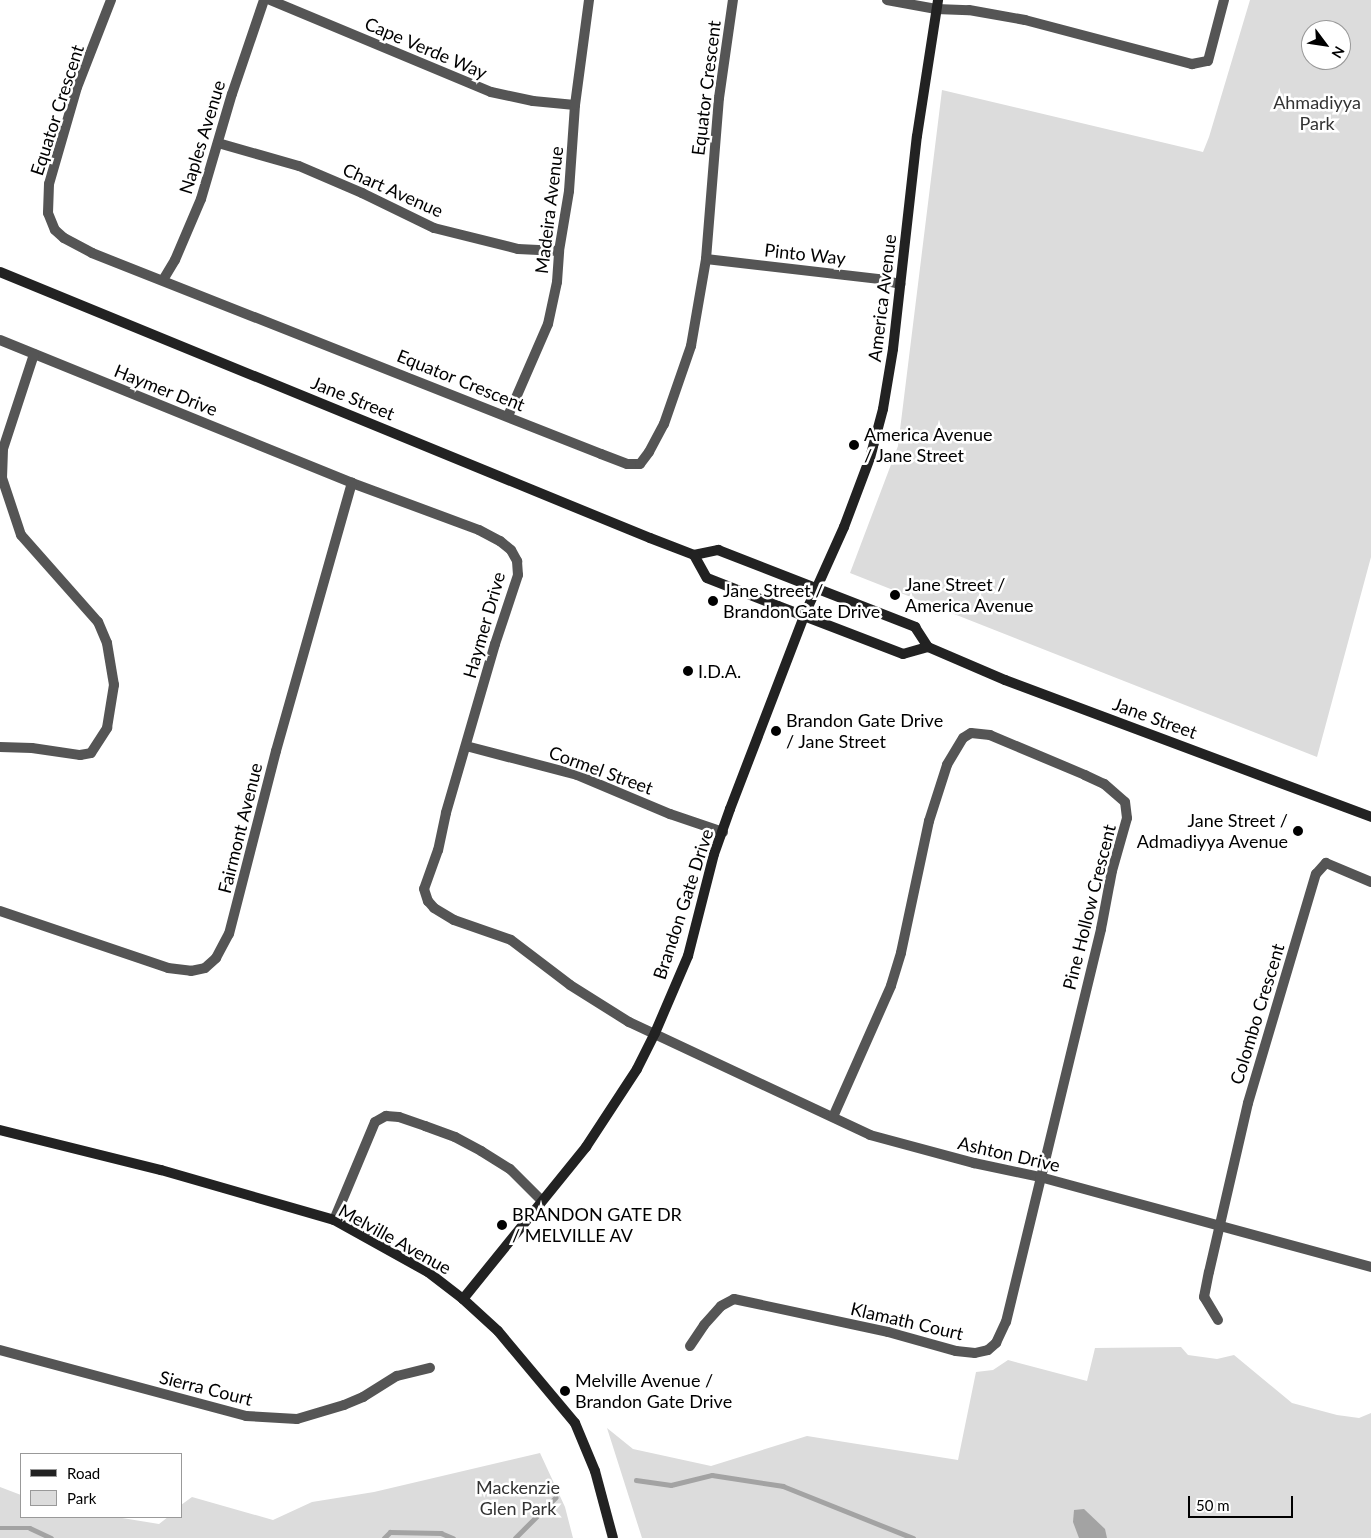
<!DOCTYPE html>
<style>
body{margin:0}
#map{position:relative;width:1371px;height:1538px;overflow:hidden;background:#fff;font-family:Lato,sans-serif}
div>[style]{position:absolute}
.green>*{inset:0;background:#dcdcdc}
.water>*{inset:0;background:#a3a3a3}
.stream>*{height:4.5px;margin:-2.25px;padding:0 2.25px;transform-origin:2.25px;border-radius:2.25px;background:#a3a3a3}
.street>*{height:10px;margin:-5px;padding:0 5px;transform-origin:5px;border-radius:5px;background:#555}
.secondary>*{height:10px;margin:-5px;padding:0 5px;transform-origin:5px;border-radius:5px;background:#222}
.dots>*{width:14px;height:14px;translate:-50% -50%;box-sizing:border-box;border:2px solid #fff;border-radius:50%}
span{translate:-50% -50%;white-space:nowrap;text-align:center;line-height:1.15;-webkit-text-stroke:5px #fff;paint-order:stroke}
.street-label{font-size:18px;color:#000}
.park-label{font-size:18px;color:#333}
.poi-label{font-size:18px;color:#000}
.left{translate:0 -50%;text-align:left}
.right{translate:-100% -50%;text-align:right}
.legend{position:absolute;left:20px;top:1453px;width:162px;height:65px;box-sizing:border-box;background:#fff;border:1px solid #999;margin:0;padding:6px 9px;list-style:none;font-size:15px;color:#000}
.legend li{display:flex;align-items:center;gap:10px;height:25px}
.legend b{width:25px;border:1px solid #999}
.north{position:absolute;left:1301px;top:20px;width:50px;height:50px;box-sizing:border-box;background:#fff;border:1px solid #999;border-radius:50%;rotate:121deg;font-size:14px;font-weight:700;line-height:20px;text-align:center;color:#000}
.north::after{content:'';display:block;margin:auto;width:18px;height:22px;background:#000;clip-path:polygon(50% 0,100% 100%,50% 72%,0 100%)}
.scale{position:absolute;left:1188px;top:1496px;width:105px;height:22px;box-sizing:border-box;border:2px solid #000;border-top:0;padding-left:6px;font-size:15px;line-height:18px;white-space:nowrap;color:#000;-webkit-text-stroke:4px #fff;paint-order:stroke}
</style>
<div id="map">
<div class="green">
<i style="clip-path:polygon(evenodd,1250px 0,1371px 0,1371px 557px,1317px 757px,850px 573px,898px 446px,942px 90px,1203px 152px,1209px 137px,1250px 0,1311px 30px,1341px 30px,1341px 60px,1311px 60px,1311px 30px)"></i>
<i style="clip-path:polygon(1181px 1347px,1188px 1355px,1217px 1359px,1234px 1355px,1292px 1403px,1337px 1415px,1359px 1418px,1371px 1413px,1371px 1538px,642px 1538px,607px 1428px,633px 1449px,711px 1466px,807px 1436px,958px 1460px,976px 1372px,993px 1370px,1008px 1360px,1087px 1381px,1095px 1348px)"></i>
<i style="clip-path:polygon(540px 1453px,565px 1507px,573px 1538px,0 1538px,0 1487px,21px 1495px,21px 1517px,116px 1517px,159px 1524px,168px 1517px,181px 1517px,181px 1505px,192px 1497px,273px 1520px,312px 1502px,374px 1492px)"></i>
</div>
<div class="water">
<i style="clip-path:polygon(1084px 1509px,1105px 1529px,1107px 1538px,1079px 1538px,1073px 1522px,1074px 1510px)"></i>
</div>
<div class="stream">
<i style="left:636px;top:1480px;width:35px;rotate:8deg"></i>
<i style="left:671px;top:1485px;width:42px;rotate:-13.7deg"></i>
<i style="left:712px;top:1475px;width:72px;rotate:8.8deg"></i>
<i style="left:783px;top:1486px;width:140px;rotate:21.8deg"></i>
<i style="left:0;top:1528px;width:30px"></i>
<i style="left:30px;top:1528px;width:23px;rotate:25deg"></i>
<i style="left:384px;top:1538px;width:8px;rotate:-45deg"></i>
<i style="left:390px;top:1532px;width:51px;rotate:1.1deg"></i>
<i style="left:441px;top:1533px;width:13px;rotate:23deg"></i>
<i style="left:515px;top:1538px;width:57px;rotate:-45deg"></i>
</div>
<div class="street">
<i style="left:111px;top:0;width:93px;rotate:111.3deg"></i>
<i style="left:77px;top:87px;width:101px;rotate:106.1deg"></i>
<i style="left:49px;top:184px;width:29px;rotate:92deg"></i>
<i style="left:48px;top:213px;width:18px;rotate:68deg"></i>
<i style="left:55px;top:230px;width:12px;rotate:42deg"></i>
<i style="left:64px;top:238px;width:32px;rotate:28deg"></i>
<i style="left:92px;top:253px;width:547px;rotate:21.55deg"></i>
<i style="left:601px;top:454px;width:28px;rotate:21deg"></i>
<i style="left:627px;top:464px;width:13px"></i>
<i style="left:640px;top:464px;width:15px;rotate:-53deg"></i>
<i style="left:649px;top:452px;width:32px;rotate:-62deg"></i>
<i style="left:664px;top:424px;width:83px;rotate:-70.9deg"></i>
<i style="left:691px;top:346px;width:88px;rotate:-80.2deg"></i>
<i style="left:706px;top:259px;width:162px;rotate:-85.4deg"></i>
<i style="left:719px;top:98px;width:99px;rotate:-81.9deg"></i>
<i style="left:270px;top:0;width:239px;rotate:22.6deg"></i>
<i style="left:491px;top:92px;width:43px;rotate:12.1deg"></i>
<i style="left:533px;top:101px;width:42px;rotate:5.4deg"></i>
<i style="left:887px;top:0;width:50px;rotate:10.4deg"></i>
<i style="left:936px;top:9px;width:33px;rotate:2deg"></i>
<i style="left:969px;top:10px;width:57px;rotate:10.1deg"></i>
<i style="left:1025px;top:20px;width:173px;rotate:14.8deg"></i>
<i style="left:1192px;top:64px;width:16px;rotate:-11deg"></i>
<i style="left:1208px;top:61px;width:63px;rotate:-75.3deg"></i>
<i style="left:218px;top:143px;width:84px;rotate:15.9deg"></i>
<i style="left:299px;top:166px;width:69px;rotate:23.2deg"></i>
<i style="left:362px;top:193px;width:80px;rotate:25.9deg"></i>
<i style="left:434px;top:228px;width:87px;rotate:14deg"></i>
<i style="left:518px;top:249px;width:41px;rotate:2.8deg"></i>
<i style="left:706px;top:259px;width:173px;rotate:6.6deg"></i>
<i style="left:878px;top:279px;width:23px;rotate:13deg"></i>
<i style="left:163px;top:280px;width:23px;rotate:-59deg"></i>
<i style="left:175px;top:260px;width:66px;rotate:-66.9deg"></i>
<i style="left:201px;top:199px;width:109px;rotate:-73.6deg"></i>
<i style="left:232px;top:94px;width:99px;rotate:-71.2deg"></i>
<i style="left:0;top:340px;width:380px;rotate:22.1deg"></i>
<i style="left:352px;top:483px;width:135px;rotate:20.3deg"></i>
<i style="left:479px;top:530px;width:24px;rotate:28deg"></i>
<i style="left:500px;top:541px;width:14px;rotate:39deg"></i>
<i style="left:511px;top:550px;width:13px;rotate:61deg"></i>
<i style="left:517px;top:561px;width:14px;rotate:86deg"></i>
<i style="left:518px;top:575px;width:73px;rotate:108.4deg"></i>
<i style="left:495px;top:644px;width:176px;rotate:106.2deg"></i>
<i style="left:446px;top:813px;width:38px;rotate:102deg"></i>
<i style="left:438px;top:850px;width:41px;rotate:109.7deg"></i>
<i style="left:424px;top:889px;width:13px;rotate:72deg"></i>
<i style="left:428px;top:901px;width:9px;rotate:49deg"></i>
<i style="left:434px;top:908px;width:23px;rotate:31deg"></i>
<i style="left:454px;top:920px;width:60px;rotate:19.3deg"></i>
<i style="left:511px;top:940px;width:74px;rotate:37.3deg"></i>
<i style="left:570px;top:985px;width:70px;rotate:32.1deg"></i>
<i style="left:629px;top:1022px;width:266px;rotate:25.1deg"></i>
<i style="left:870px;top:1135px;width:108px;rotate:15.1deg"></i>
<i style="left:974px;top:1163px;width:67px;rotate:12deg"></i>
<i style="left:1040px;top:1177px;width:343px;rotate:15.2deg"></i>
<i style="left:508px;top:416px;width:100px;rotate:-66.5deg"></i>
<i style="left:548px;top:324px;width:43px;rotate:-77.9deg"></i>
<i style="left:557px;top:282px;width:31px;rotate:-86deg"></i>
<i style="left:559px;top:251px;width:61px;rotate:-80.5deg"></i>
<i style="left:569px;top:191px;width:86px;rotate:-86deg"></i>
<i style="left:575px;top:105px;width:106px;rotate:-82.4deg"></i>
<i style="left:466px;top:746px;width:115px;rotate:14.6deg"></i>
<i style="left:577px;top:775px;width:101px;rotate:22.8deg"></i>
<i style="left:670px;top:814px;width:56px;rotate:18.8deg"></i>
<i style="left:0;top:747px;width:32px;rotate:2deg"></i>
<i style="left:32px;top:748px;width:49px;rotate:8.3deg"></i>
<i style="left:80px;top:755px;width:11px;rotate:-10deg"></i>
<i style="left:91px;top:753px;width:30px;rotate:-57deg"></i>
<i style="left:107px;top:728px;width:44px;rotate:-80.8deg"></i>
<i style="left:114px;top:685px;width:43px;rotate:-99.5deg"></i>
<i style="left:107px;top:643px;width:23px;rotate:-113deg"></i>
<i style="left:98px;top:622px;width:116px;rotate:-131.5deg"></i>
<i style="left:21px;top:535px;width:60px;rotate:-108.4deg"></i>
<i style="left:2px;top:478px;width:29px;rotate:-88deg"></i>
<i style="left:3px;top:449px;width:100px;rotate:-71.9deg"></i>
<i style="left:0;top:911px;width:177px;rotate:18.7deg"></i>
<i style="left:168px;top:968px;width:23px;rotate:7deg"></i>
<i style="left:191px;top:971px;width:14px;rotate:-12deg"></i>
<i style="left:205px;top:968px;width:15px;rotate:-42deg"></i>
<i style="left:216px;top:958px;width:27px;rotate:-62deg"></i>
<i style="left:229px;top:934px;width:189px;rotate:-75.6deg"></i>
<i style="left:276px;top:751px;width:279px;rotate:-74.2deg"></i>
<i style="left:334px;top:1220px;width:106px;rotate:-67.3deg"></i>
<i style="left:375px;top:1122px;width:13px;rotate:-29deg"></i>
<i style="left:386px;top:1116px;width:13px;rotate:4deg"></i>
<i style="left:399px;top:1117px;width:28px;rotate:19deg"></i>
<i style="left:425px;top:1126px;width:32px;rotate:20deg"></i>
<i style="left:455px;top:1137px;width:30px;rotate:28deg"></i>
<i style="left:481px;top:1151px;width:34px;rotate:32deg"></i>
<i style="left:510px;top:1169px;width:45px;rotate:45deg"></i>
<i style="left:1218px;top:1320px;width:27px;rotate:-121deg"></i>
<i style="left:1204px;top:1297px;width:25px;rotate:-79deg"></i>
<i style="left:1209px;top:1272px;width:173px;rotate:-77deg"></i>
<i style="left:1248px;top:1103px;width:239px;rotate:-73.5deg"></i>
<i style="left:1316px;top:874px;width:15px;rotate:-48deg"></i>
<i style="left:1326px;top:863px;width:49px;rotate:22.9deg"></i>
<i style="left:690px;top:1346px;width:25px;rotate:-56deg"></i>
<i style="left:704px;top:1325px;width:25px;rotate:-48deg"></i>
<i style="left:721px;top:1306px;width:15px;rotate:-28deg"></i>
<i style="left:734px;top:1299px;width:157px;rotate:12.1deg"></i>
<i style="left:888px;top:1332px;width:71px;rotate:15.6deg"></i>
<i style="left:956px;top:1351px;width:19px;rotate:6deg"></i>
<i style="left:975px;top:1353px;width:13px;rotate:-13deg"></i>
<i style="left:988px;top:1350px;width:11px;rotate:-41deg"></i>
<i style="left:996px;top:1343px;width:23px;rotate:-65deg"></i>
<i style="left:1006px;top:1322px;width:404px;rotate:-76.4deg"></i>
<i style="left:1101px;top:929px;width:59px;rotate:-79.3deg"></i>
<i style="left:1112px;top:871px;width:55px;rotate:-74.2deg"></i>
<i style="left:1127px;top:818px;width:16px;rotate:-97deg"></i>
<i style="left:1125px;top:802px;width:28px;rotate:-139deg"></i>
<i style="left:1104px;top:784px;width:21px;rotate:-155deg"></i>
<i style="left:1085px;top:775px;width:103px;rotate:-157.2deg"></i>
<i style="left:990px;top:735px;width:19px;rotate:-174deg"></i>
<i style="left:971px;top:733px;width:9px;rotate:148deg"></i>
<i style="left:963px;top:738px;width:31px;rotate:121deg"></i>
<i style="left:947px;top:765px;width:59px;rotate:107.8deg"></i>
<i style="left:929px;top:821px;width:135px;rotate:102deg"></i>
<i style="left:901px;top:953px;width:34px;rotate:107deg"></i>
<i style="left:891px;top:986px;width:143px;rotate:113.9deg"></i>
<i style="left:0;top:1350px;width:255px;rotate:15deg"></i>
<i style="left:246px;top:1416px;width:51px;rotate:3.4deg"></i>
<i style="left:297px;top:1419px;width:49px;rotate:-16.6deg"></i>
<i style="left:344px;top:1405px;width:21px;rotate:-23deg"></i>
<i style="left:363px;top:1397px;width:40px;rotate:-32deg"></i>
<i style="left:397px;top:1376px;width:34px;rotate:-14deg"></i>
</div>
<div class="secondary">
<i style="left:0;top:272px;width:702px;rotate:22.26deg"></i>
<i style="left:650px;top:538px;width:47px;rotate:21.1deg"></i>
<i style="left:694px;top:555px;width:25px;rotate:-12deg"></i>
<i style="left:718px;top:550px;width:212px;rotate:21.3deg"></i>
<i style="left:915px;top:627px;width:24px;rotate:57deg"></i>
<i style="left:928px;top:647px;width:84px;rotate:23.2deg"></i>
<i style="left:1005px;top:680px;width:391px;rotate:20.5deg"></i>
<i style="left:694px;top:555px;width:26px;rotate:61deg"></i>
<i style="left:707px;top:578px;width:76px;rotate:21.5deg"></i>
<i style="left:778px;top:606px;width:134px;rotate:21deg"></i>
<i style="left:903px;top:654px;width:26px;rotate:-16deg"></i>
<i style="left:0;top:1130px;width:166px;rotate:14deg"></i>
<i style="left:161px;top:1170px;width:180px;rotate:16.1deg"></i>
<i style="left:334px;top:1220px;width:107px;rotate:29deg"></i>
<i style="left:428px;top:1272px;width:44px;rotate:37.6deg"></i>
<i style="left:463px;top:1299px;width:47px;rotate:42.4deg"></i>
<i style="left:498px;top:1331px;width:120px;rotate:50.1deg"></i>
<i style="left:575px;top:1423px;width:52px;rotate:67.4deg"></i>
<i style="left:595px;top:1471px;width:69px;rotate:75deg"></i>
<i style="left:463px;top:1299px;width:196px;rotate:-51deg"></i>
<i style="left:586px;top:1147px;width:93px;rotate:-56.8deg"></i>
<i style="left:637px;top:1069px;width:40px;rotate:-63.4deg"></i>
<i style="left:655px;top:1033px;width:84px;rotate:-66.8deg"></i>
<i style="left:688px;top:956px;width:105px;rotate:-75.7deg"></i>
<i style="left:714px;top:854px;width:48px;rotate:-70.4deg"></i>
<i style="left:730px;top:809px;width:207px;rotate:-69deg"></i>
<i style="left:804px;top:616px;width:98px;rotate:-65.8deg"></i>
<i style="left:844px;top:527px;width:74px;rotate:-69.4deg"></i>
<i style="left:870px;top:458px;width:51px;rotate:-75.1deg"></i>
<i style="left:883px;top:409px;width:61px;rotate:-80.5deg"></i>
<i style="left:893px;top:349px;width:214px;rotate:-83.6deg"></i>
<i style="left:917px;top:136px;width:138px;rotate:-81.2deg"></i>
</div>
<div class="dots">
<i style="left:854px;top:445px;background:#000"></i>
<i style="left:895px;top:595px;background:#000"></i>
<i style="left:713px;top:601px;background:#000"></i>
<i style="left:688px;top:671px;background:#000"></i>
<i style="left:776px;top:731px;background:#000"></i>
<i style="left:1298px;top:831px;background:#000"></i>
<i style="left:502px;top:1225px;background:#000"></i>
<i style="left:565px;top:1391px;background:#000"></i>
</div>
<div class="street-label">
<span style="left:426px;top:48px;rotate:23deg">Cape Verde Way</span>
<span style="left:706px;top:88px;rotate:-83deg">Equator Crescent</span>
<span style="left:57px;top:110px;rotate:-72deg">Equator Crescent</span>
<span style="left:202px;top:137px;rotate:-73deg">Naples Avenue</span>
<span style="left:393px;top:190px;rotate:24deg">Chart Avenue</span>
<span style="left:549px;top:210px;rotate:-83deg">Madeira Avenue</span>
<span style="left:805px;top:254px;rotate:6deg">Pinto Way</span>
<span style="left:882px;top:298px;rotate:-83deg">America Avenue</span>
<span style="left:461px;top:380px;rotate:22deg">Equator Crescent</span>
<span style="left:166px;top:390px;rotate:22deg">Haymer Drive</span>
<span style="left:353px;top:398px;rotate:22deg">Jane Street</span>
<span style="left:484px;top:625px;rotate:-74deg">Haymer Drive</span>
<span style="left:1155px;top:718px;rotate:20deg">Jane Street</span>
<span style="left:601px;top:770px;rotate:20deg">Cormel Street</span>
<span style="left:240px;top:828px;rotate:-76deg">Fairmont Avenue</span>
<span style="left:683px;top:904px;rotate:-72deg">Brandon Gate Drive</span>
<span style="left:1089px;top:907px;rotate:-76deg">Pine Hollow Crescent</span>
<span style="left:1257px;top:1014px;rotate:-73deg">Colombo Crescent</span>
<span style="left:1009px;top:1154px;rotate:13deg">Ashton Drive</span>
<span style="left:395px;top:1239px;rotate:29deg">Melville Avenue</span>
<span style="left:907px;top:1321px;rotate:13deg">Klamath Court</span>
<span style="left:206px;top:1388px;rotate:14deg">Sierra Court</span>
</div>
<div class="park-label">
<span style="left:1317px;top:113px">Ahmadiyya<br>Park</span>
<span style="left:518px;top:1498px">Mackenzie<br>Glen Park</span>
</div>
<div class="poi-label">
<span class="left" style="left:864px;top:445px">America Avenue<br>/ Jane Street</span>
<span class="left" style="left:905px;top:595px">Jane Street /<br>America Avenue</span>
<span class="left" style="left:723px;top:601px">Jane Street /<br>Brandon Gate Drive</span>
<span class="left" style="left:698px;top:671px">I.D.A.</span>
<span class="left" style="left:786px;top:731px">Brandon Gate Drive<br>/ Jane Street</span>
<span class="right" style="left:1288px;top:831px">Jane Street /<br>Admadiyya Avenue</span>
<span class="left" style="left:512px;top:1225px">BRANDON GATE DR<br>/ MELVILLE AV</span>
<span class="left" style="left:575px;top:1391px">Melville Avenue /<br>Brandon Gate Drive</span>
</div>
<ul class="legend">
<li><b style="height:6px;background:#222"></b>Road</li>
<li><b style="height:14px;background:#dcdcdc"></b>Park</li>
</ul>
<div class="north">N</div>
<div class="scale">50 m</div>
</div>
